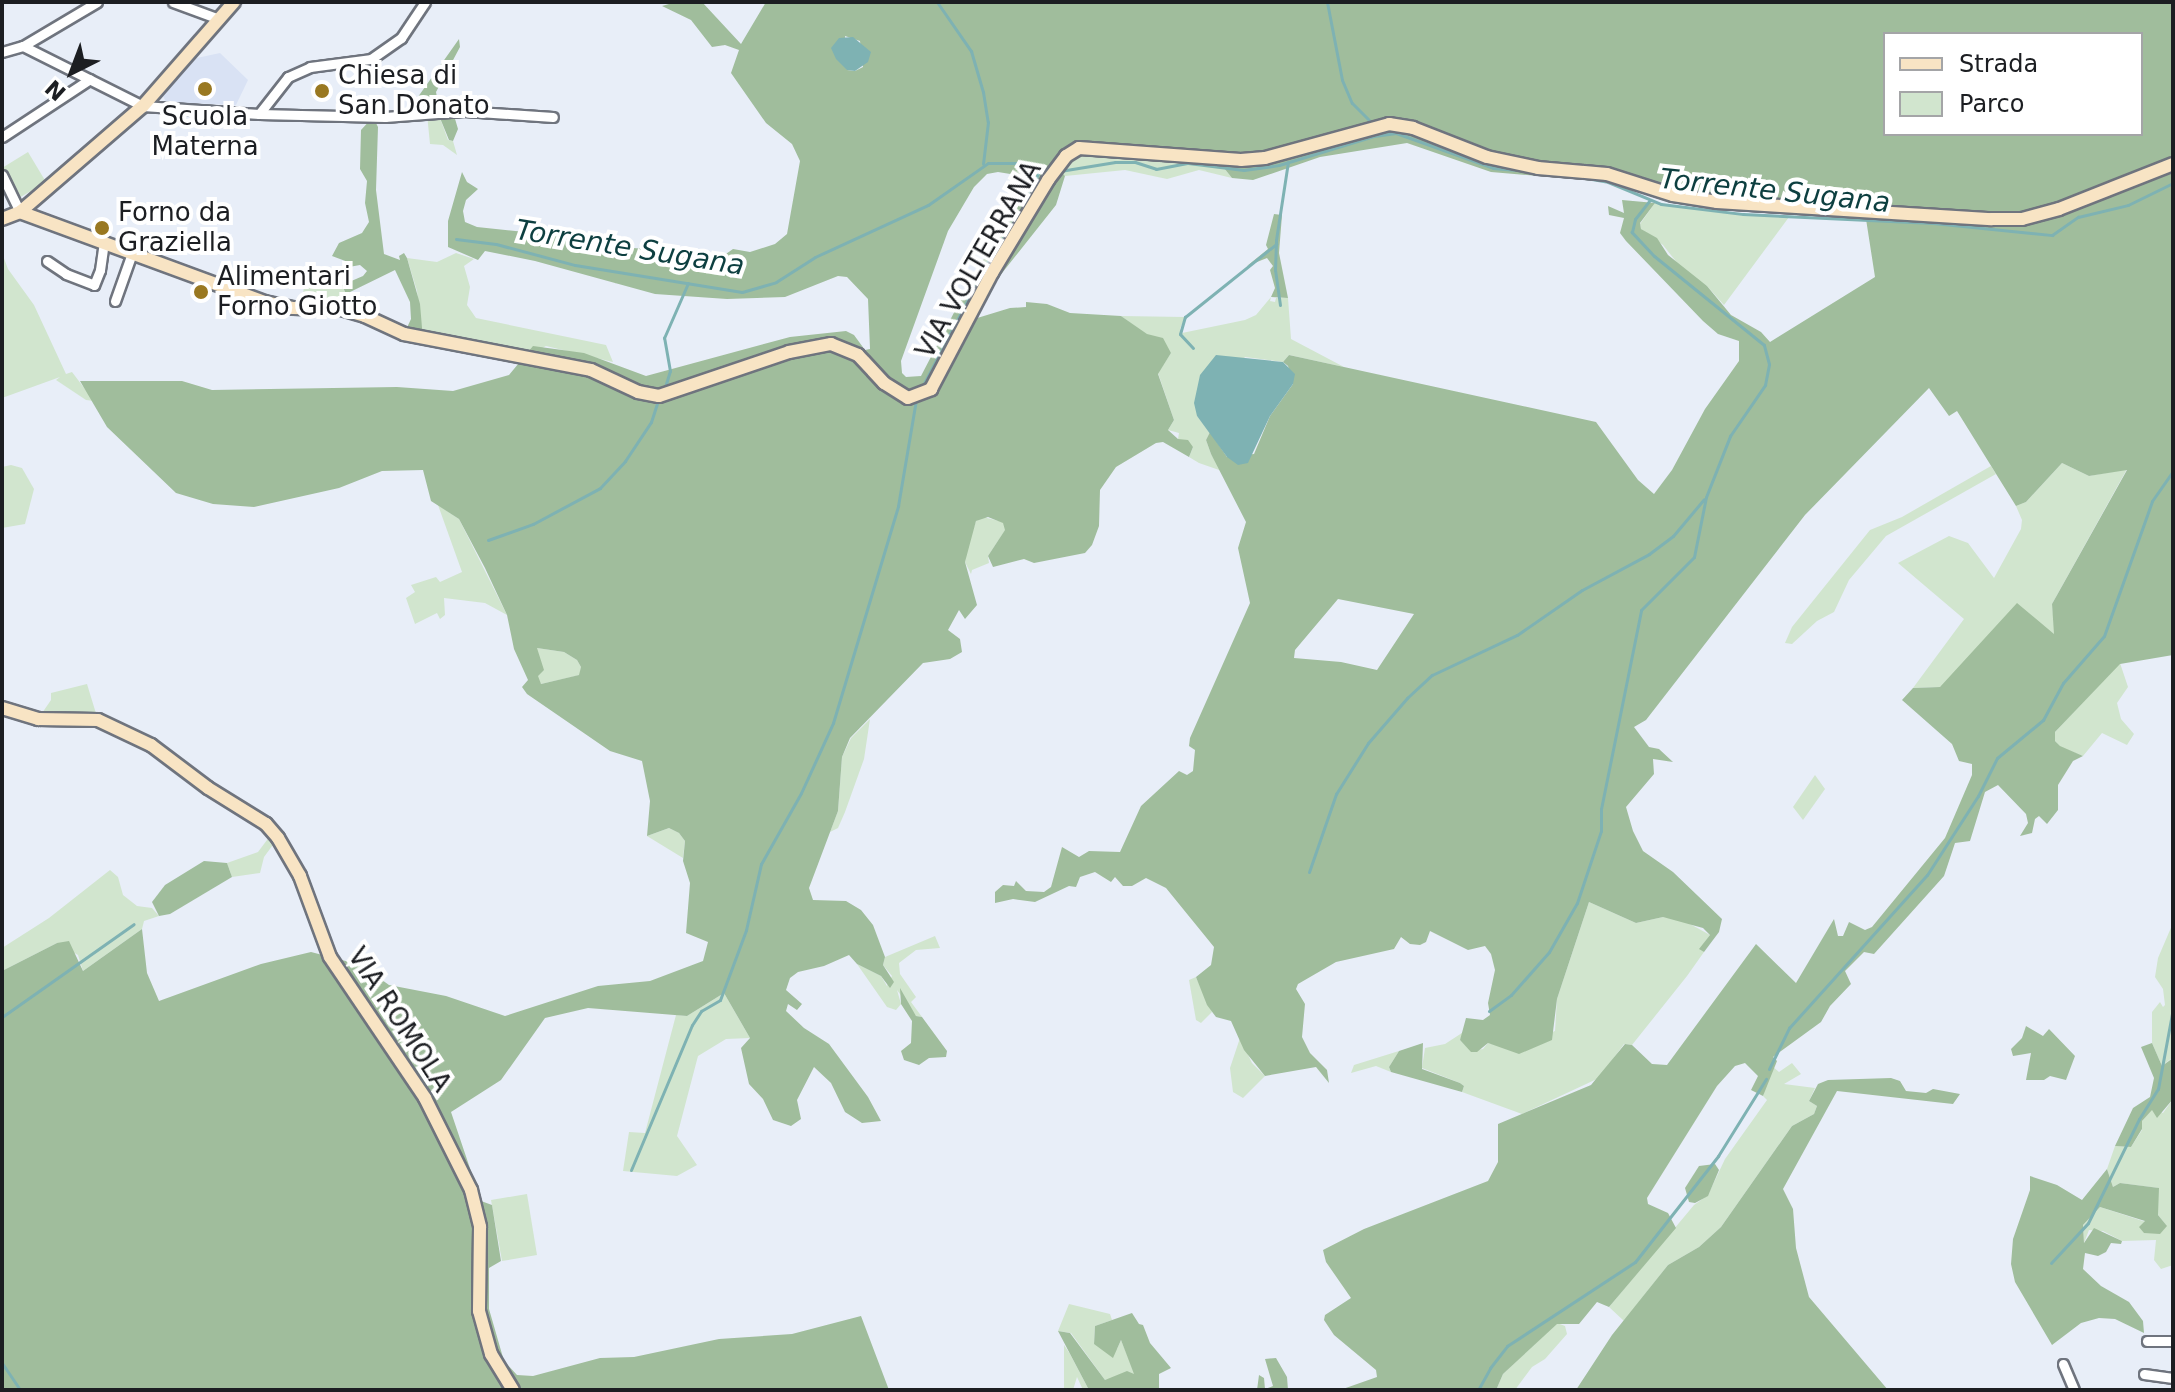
<!DOCTYPE html>
<style>
body{margin:0}
#map{position:relative;width:2175px;height:1392px;overflow:hidden;background:#e8eef8;font-family:"DejaVu Sans",sans-serif}
div>[style]{position:absolute}
.built>*{inset:0;background:#d9e2f4}
.green>*{inset:0;background:#d1e5ce}
.forest>*{inset:0;background:#a0bd9c}
.water>*{inset:0;background:#7eb2b3}
.stream>*{height:3px;margin:-1.5px;padding:0 1.5px;transform-origin:1.5px;border-radius:1.5px;background:#7eb2b3}
.roads{filter:drop-shadow(2px 0 #6f747e) drop-shadow(-2px 0 #6f747e) drop-shadow(0 2px #6f747e) drop-shadow(0 -2px #6f747e)}
.street>*{height:9px;margin:-4.5px;padding:0 4.5px;transform-origin:4.5px;border-radius:4.5px;background:#fff}
.secondary>*{height:12px;margin:-6px;padding:0 6px;transform-origin:6px;border-radius:6px;background:#f8e4c4}
.dots>*{width:22px;height:22px;translate:-50% -50%;box-sizing:border-box;border:4px solid #fff;border-radius:50%}
span{translate:-50% -50%;white-space:nowrap;text-align:center;line-height:1.15;-webkit-text-stroke:8px #fff;paint-order:stroke}
.poi-label{font-size:26px;color:#1c1e22}
.left{translate:0 -50%;text-align:left}
.street-label{font-size:26px;color:#1c1e22}
.water-label{font-size:28px;color:#0d3f40;font-style:italic}
.frame{position:absolute;inset:0;border:4px solid #1c1e22;pointer-events:none}
.legend{position:absolute;left:1883px;top:32px;width:260px;height:104px;box-sizing:border-box;background:#fff;border:2px solid #a4a5a7;margin:0;padding:10px 14px;list-style:none;font-size:24px;color:#1c1e22}
.legend li{display:flex;align-items:center;gap:16px;height:40px}
.legend b{width:40px;border:2px solid #a4a5a7}
.north{position:absolute;left:32px;top:32px;width:80px;height:80px;-webkit-text-stroke:6px #fff;paint-order:stroke;rotate:222deg;font-size:22px;font-weight:700;line-height:32px;text-align:center;color:#1c1e22}
.north::after{content:'';display:block;margin:auto;width:28px;height:36px;background:#1c1e22;clip-path:polygon(50% 0,100% 100%,50% 72%,0 100%)}
</style>
<div id="map">
<div class="built">
<i style="clip-path:polygon(220px 53px,248px 80px,236px 105px,166px 102px,161px 92px,192px 59px)"></i>
</div>
<div class="green">
<i style="clip-path:polygon(433px 113px,440px 118px,448px 140px,453px 141px,457px 155px,443px 145px,430px 144px,427px 114px)"></i>
<i style="clip-path:polygon(1079px 148px,1216px 158px,1232px 178px,1199px 170px,1167px 179px,1125px 170px,1065px 176px,1056px 166px)"></i>
<i style="clip-path:polygon(28px 152px,46px 182px,19px 198px,2px 168px)"></i>
<i style="clip-path:polygon(1655px 203px,1743px 214px,1789px 217px,1724px 305px,1707px 286px,1682px 269px,1663px 245px,1641px 229px,1640px 224px)"></i>
<i style="clip-path:polygon(2px 253px,8px 269px,34px 305px,66px 374px,72px 372px,94px 401px,86px 400px,56px 380px,60px 377px,2px 398px)"></i>
<i style="clip-path:polygon(456px 253px,474px 259px,464px 266px,470px 287px,467px 305px,476px 318px,606px 345px,613px 362px,546px 346px,523px 358px,423px 339px,417px 291px,407px 258px,437px 262px)"></i>
<i style="clip-path:polygon(342px 285px,346px 294px,325px 303px,302px 303px,304px 286px,321px 289px)"></i>
<i style="clip-path:polygon(1271px 297px,1270px 301px,1275px 302px,1276px 298px,1288px 298px,1291px 339px,1344px 367px,1289px 355px,1283px 362px,1245px 357px,1197px 416px,1210px 432px,1206px 440px,1211px 454px,1222px 471px,1199px 463px,1189px 457px,1193px 447px,1178px 439px,1179px 433px,1168px 430px,1174px 420px,1158px 373px,1171px 353px,1121px 316px,1185px 317px,1180px 329px,1182px 333px,1245px 320px,1256px 315px)"></i>
<i style="clip-path:polygon(2062px 463px,2089px 476px,2127px 469px,2052px 604px,2055px 635px,1940px 687px,1913px 688px,1964px 619px,1898px 563px,1949px 536px,1968px 543px,1994px 578px,2021px 529px,2022px 520px,2016px 506px,2026px 502px)"></i>
<i style="clip-path:polygon(11px 465px,22px 468px,34px 489px,25px 524px,2px 528px,2px 467px)"></i>
<i style="clip-path:polygon(1991px 466px,1996px 474px,1886px 536px,1849px 580px,1834px 612px,1817px 621px,1792px 644px,1785px 643px,1792px 627px,1870px 530px,1902px 517px)"></i>
<i style="clip-path:polygon(438px 505px,459px 519px,507px 615px,485px 603px,444px 598px,445px 615px,440px 619px,437px 613px,415px 624px,406px 598px,415px 592px,411px 585px,436px 577px,440px 582px,462px 572px)"></i>
<i style="clip-path:polygon(983px 517px,1003px 522px,1006px 529px,988px 556px,989px 563px,972px 570px,971px 574px,965px 562px,967px 547px,976px 521px)"></i>
<i style="clip-path:polygon(537px 648px,564px 652px,577px 660px,581px 667px,580px 675px,541px 684px,537px 679px)"></i>
<i style="clip-path:polygon(2120px 663px,2128px 687px,2117px 703px,2121px 719px,2134px 734px,2127px 745px,2102px 733px,2083px 756px,2060px 747px,2055px 741px,2055px 732px)"></i>
<i style="clip-path:polygon(87px 684px,98px 720px,38px 719px,51px 700px,51px 693px)"></i>
<i style="clip-path:polygon(870px 719px,864px 759px,845px 812px,838px 828px,830px 832px,838px 811px,842px 757px,851px 738px)"></i>
<i style="clip-path:polygon(1815px 775px,1825px 789px,1803px 820px,1793px 807px)"></i>
<i style="clip-path:polygon(669px 828px,679px 833px,685px 841px,683px 858px,647px 836px)"></i>
<i style="clip-path:polygon(273px 832px,278px 838px,264px 857px,260px 873px,232px 877px,227px 863px,258px 852px)"></i>
<i style="clip-path:polygon(110px 870px,118px 877px,123px 895px,137px 906px,152px 908px,159px 916px,144px 921px,142px 929px,83px 971px,78px 955px,57px 943px,2px 971px,2px 948px,49px 918px)"></i>
<i style="clip-path:polygon(1589px 902px,1636px 923px,1663px 917px,1681px 919px,1710px 935px,1700px 949px,1704px 952px,1687px 976px,1632px 1045px,1624px 1044px,1599px 1078px,1522px 1114px,1462px 1092px,1464px 1086px,1460px 1083px,1422px 1068px,1425px 1048px,1445px 1044px,1465px 1031px,1460px 1040px,1471px 1051px,1483px 1049px,1488px 1043px,1508px 1048px,1555px 1031px,1557px 999px)"></i>
<i style="clip-path:polygon(2173px 923px,2173px 1057px,2162px 1066px,2152px 1043px,2152px 1012px,2160px 1002px,2163px 1007px,2165px 1005px,2163px 989px,2155px 977px,2158px 958px)"></i>
<i style="clip-path:polygon(935px 936px,940px 948px,916px 950px,899px 963px,900px 974px,916px 997px,911px 1002px,922px 1017px,916px 1016px,897px 990px,901px 1004px,896px 1010px,887px 1007px,857px 964px,881px 976px,887px 986px,892px 976px,883px 965px,885px 957px)"></i>
<i style="clip-path:polygon(1196px 977px,1212px 1012px,1201px 1023px,1196px 1020px,1189px 980px)"></i>
<i style="clip-path:polygon(724px 993px,750px 1038px,726px 1039px,698px 1056px,677px 1136px,697px 1165px,677px 1176px,623px 1171px,629px 1132px,645px 1133px,676px 1015px,687px 1016px)"></i>
<i style="clip-path:polygon(1240px 1038px,1252px 1063px,1265px 1076px,1243px 1098px,1233px 1092px,1230px 1068px)"></i>
<i style="clip-path:polygon(1399px 1051px,1389px 1067px,1391px 1072px,1376px 1066px,1351px 1073px,1354px 1065px)"></i>
<i style="clip-path:polygon(1792px 1063px,1801px 1074px,1784px 1084px,1815px 1088px,1809px 1101px,1817px 1106px,1814px 1114px,1792px 1126px,1721px 1227px,1699px 1247px,1668px 1265px,1624px 1321px,1609px 1307px,1694px 1205px,1708px 1195px,1725px 1159px,1767px 1100px,1763px 1096px,1772px 1066px,1779px 1072px)"></i>
<i style="clip-path:polygon(2173px 1099px,2173px 1265px,2161px 1269px,2154px 1260px,2156px 1240px,2122px 1241px,2103px 1231px,2089px 1230px,2084px 1243px,2083px 1225px,2100px 1207px,2146px 1222px,2144px 1233px,2166px 1225px,2158px 1215px,2158px 1188px,2120px 1183px,2113px 1187px,2107px 1169px,2115px 1146px,2131px 1147px,2142px 1130px,2142px 1121px,2152px 1109px,2163px 1113px)"></i>
<i style="clip-path:polygon(527px 1194px,537px 1255px,502px 1261px,491px 1200px)"></i>
<i style="clip-path:polygon(1069px 1304px,1110px 1314px,1112px 1320px,1095px 1326px,1094px 1344px,1117px 1349px,1121px 1340px,1135px 1374px,1105px 1380px,1071px 1333px,1058px 1331px)"></i>
<i style="clip-path:polygon(1557px 1323px,1565px 1326px,1567px 1334px,1545px 1359px,1532px 1367px,1515px 1390px,1497px 1388px,1503px 1374px)"></i>
<i style="clip-path:polygon(1064px 1345px,1070px 1354px,1089px 1390px,1083px 1390px,1077px 1377px,1073px 1390px,1064px 1390px)"></i>
</div>
<div class="forest">
<i style="clip-path:polygon(evenodd,676px 2px,702px 2px,741px 44px,766px 2px,2173px 2px,2173px 655px,2120px 664px,2055px 732px,2055px 741px,2060px 746px,2083px 756px,2073px 761px,2058px 785px,2058px 810px,2047px 824px,2039px 816px,2035px 819px,2032px 833px,2020px 836px,2028px 823px,2026px 814px,1998px 785px,1985px 792px,1970px 841px,1955px 843px,1944px 876px,1874px 954px,1864px 952px,1845px 971px,1851px 984px,1830px 1006px,1821px 1022px,1773px 1057px,1777px 1061px,1763px 1096px,1751px 1090px,1758px 1076px,1745px 1063px,1735px 1066px,1717px 1086px,1647px 1198px,1648px 1204px,1668px 1213px,1676px 1228px,1609px 1307px,1597px 1302px,1579px 1324px,1557px 1324px,1503px 1374px,1497px 1388px,1340px 1390px,1377px 1377px,1376px 1370px,1334px 1335px,1324px 1320px,1325px 1315px,1351px 1298px,1326px 1262px,1323px 1250px,1364px 1229px,1488px 1181px,1498px 1162px,1498px 1124px,1591px 1085px,1625px 1044px,1632px 1045px,1652px 1064px,1667px 1065px,1756px 944px,1796px 983px,1834px 919px,1838px 936px,1843px 936px,1849px 922px,1865px 930px,1872px 927px,1945px 838px,1972px 775px,1972px 764px,1959px 761px,1952px 744px,1902px 700px,1913px 688px,1940px 687px,2017px 603px,2054px 634px,2052px 604px,2127px 470px,2089px 476px,2062px 463px,2026px 502px,2016px 506px,1957px 411px,1949px 416px,1929px 388px,1805px 515px,1646px 720px,1634px 727px,1649px 747px,1659px 749px,1673px 762px,1653px 759px,1654px 774px,1626px 807px,1633px 831px,1643px 851px,1673px 872px,1722px 919px,1719px 932px,1704px 952px,1699px 949px,1710px 935px,1703px 928px,1663px 917px,1636px 923px,1589px 902px,1557px 999px,1552px 1040px,1519px 1054px,1488px 1043px,1477px 1052px,1471px 1052px,1460px 1040px,1466px 1018px,1483px 1020px,1490px 1015px,1488px 1003px,1495px 970px,1491px 954px,1485px 946px,1468px 950px,1430px 931px,1426px 942px,1420px 945px,1410px 944px,1401px 937px,1394px 949px,1336px 962px,1298px 984px,1296px 989px,1305px 1004px,1302px 1037px,1310px 1053px,1327px 1070px,1329px 1083px,1316px 1067px,1265px 1076px,1244px 1050px,1231px 1021px,1216px 1017px,1207px 1005px,1196px 977px,1211px 965px,1214px 947px,1166px 888px,1146px 878px,1132px 886px,1123px 886px,1115px 877px,1111px 882px,1095px 872px,1080px 877px,1076px 887px,1069px 886px,1035px 902px,1013px 899px,995px 903px,995px 892px,1003px 885px,1014px 886px,1016px 881px,1026px 891px,1044px 892px,1051px 887px,1062px 847px,1079px 857px,1089px 851px,1120px 852px,1141px 806px,1179px 771px,1187px 775px,1193px 771px,1195px 750px,1189px 746px,1190px 738px,1250px 603px,1238px 548px,1246px 522px,1211px 454px,1206px 440px,1210px 432px,1227px 457px,1254px 454px,1270px 416px,1293px 384px,1288px 366px,1283px 362px,1289px 355px,1596px 422px,1638px 480px,1654px 494px,1672px 470px,1705px 409px,1739px 361px,1739px 341px,1718px 334px,1703px 321px,1626px 241px,1620px 233px,1624px 218px,1609px 215px,1608px 206px,1624px 213px,1622px 200px,1655px 203px,1640px 223px,1641px 229px,1657px 238px,1668px 255px,1707px 286px,1731px 315px,1761px 332px,1770px 342px,1875px 277px,1866px 219px,1790px 209px,1766px 210px,1607px 175px,1608px 182px,1491px 172px,1407px 143px,1320px 157px,1253px 180px,1232px 178px,1216px 158px,1079px 148px,1056px 166px,1065px 176px,1056px 205px,983px 297px,974px 319px,1010px 308px,1026px 307px,1026px 302px,1047px 304px,1070px 313px,1121px 316px,1147px 334px,1163px 338px,1171px 353px,1158px 374px,1174px 420px,1168px 430px,1178px 439px,1188px 440px,1193px 447px,1189px 457px,1163px 442px,1156px 443px,1116px 467px,1100px 490px,1099px 526px,1092px 545px,1085px 553px,1034px 563px,1024px 559px,993px 567px,988px 556px,1005px 530px,1003px 523px,988px 517px,976px 521px,965px 562px,977px 605px,965px 619px,959px 610px,948px 630px,960px 639px,962px 652px,950px 659px,923px 663px,850px 738px,842px 757px,838px 811px,809px 888px,813px 900px,846px 901px,861px 910px,873px 925px,885px 957px,883px 965px,894px 982px,890px 988px,881px 976px,857px 964px,849px 955px,824px 966px,798px 972px,790px 978px,786px 990px,802px 1004px,797px 1010px,788px 1004px,786px 1011px,804px 1028px,829px 1044px,868px 1097px,881px 1121px,862px 1123px,845px 1112px,831px 1083px,814px 1067px,797px 1100px,801px 1119px,791px 1126px,773px 1120px,763px 1099px,749px 1084px,741px 1048px,750px 1038px,724px 993px,687px 1016px,588px 1008px,545px 1018px,501px 1080px,451px 1112px,481px 1201px,492px 1205px,501px 1261px,489px 1268px,489px 1309px,504px 1361px,517px 1375px,533px 1376px,600px 1358px,634px 1357px,719px 1339px,792px 1334px,861px 1316px,889px 1390px,2px 1390px,2px 971px,57px 943px,69px 941px,83px 971px,142px 929px,147px 973px,159px 1001px,261px 964px,311px 952px,361px 965px,389px 985px,446px 996px,505px 1016px,598px 986px,650px 981px,703px 961px,708px 942px,686px 933px,690px 883px,683px 861px,685px 841px,679px 833px,669px 828px,647px 836px,650px 801px,642px 761px,610px 751px,527px 694px,522px 687px,528px 680px,514px 649px,507px 615px,485px 568px,459px 519px,431px 501px,423px 470px,382px 471px,339px 488px,254px 507px,213px 504px,176px 493px,107px 427px,80px 381px,182px 381px,212px 390px,397px 387px,453px 391px,509px 375px,533px 346px,584px 353px,646px 376px,790px 337px,846px 331px,854px 335px,865px 350px,870px 349px,868px 299px,847px 277px,838px 276px,785px 297px,727px 299px,655px 294px,535px 261px,485px 251px,478px 260px,448px 247px,448px 221px,462px 172px,467px 182px,478px 189px,466px 200px,463px 211px,465px 222px,477px 227px,573px 237px,600px 245px,723px 256px,733px 249px,750px 252px,775px 244px,787px 234px,800px 161px,792px 144px,766px 123px,731px 73px,739px 50px,725px 45px,712px 47px,691px 20px,662px 6px,676px 2px,1885px 34px,2141px 34px,2141px 134px,1885px 134px,1885px 34px,676px 2px,845px 36px,860px 41px,863px 67px,855px 71px,847px 70px,845px 36px,676px 2px,998px 172px,1022px 176px,1024px 187px,1019px 201px,972px 278px,921px 376px,906px 377px,902px 373px,901px 361px,948px 231px,974px 187px,987px 174px,998px 172px,676px 2px,1338px 599px,1414px 614px,1377px 670px,1341px 662px,1294px 658px,1295px 650px,1338px 599px,676px 2px,537px 648px,564px 652px,577px 660px,581px 667px,579px 675px,541px 684px,538px 676px,544px 670px,537px 648px)"></i>
<i style="clip-path:polygon(459px 39px,460px 47px,436px 92px,440px 113px,453px 112px,458px 129px,453px 141px,449px 140px,440px 118px,433px 113px,408px 111px)"></i>
<i style="clip-path:polygon(373px 117px,378px 127px,376px 190px,384px 254px,400px 260px,399px 256px,404px 253px,407px 258px,420px 304px,423px 339px,404px 334px,411px 319px,410px 302px,395px 270px,346px 294px,342px 285px,363px 276px,367px 271px,360px 265px,349px 267px,348px 262px,332px 256px,339px 243px,362px 233px,369px 222px,365px 203px,367px 181px,360px 169px,361px 130px)"></i>
<i style="clip-path:polygon(1274px 214px,1282px 215px,1279px 253px,1288px 298px,1271px 297px,1275px 288px,1270px 270px,1273px 266px,1267px 258px,1247px 266px,1268px 249px,1266px 245px)"></i>
<i style="clip-path:polygon(204px 861px,227px 863px,232px 877px,170px 914px,159px 916px,152px 902px,165px 885px)"></i>
<i style="clip-path:polygon(900px 988px,916px 1016px,922px 1017px,947px 1051px,946px 1057px,929px 1058px,919px 1065px,904px 1060px,901px 1051px,911px 1043px,912px 1021px,901px 1004px)"></i>
<i style="clip-path:polygon(2026px 1026px,2043px 1036px,2049px 1029px,2075px 1056px,2066px 1080px,2050px 1076px,2044px 1080px,2026px 1080px,2031px 1053px,2013px 1056px,2011px 1049px,2022px 1038px)"></i>
<i style="clip-path:polygon(1423px 1043px,1422px 1069px,1460px 1083px,1464px 1086px,1462px 1092px,1391px 1072px,1389px 1067px,1399px 1051px)"></i>
<i style="clip-path:polygon(2152px 1043px,2162px 1066px,2173px 1058px,2173px 1099px,2157px 1118px,2152px 1110px,2142px 1121px,2142px 1129px,2131px 1147px,2115px 1146px,2133px 1108px,2150px 1097px,2154px 1078px,2141px 1047px)"></i>
<i style="clip-path:polygon(1891px 1078px,1900px 1081px,1906px 1091px,1926px 1093px,1933px 1089px,1960px 1094px,1953px 1104px,1837px 1091px,1783px 1189px,1793px 1209px,1796px 1248px,1809px 1297px,1888px 1390px,1576px 1390px,1612px 1335px,1668px 1265px,1699px 1247px,1721px 1227px,1792px 1126px,1814px 1114px,1817px 1106px,1809px 1101px,1818px 1084px,1828px 1080px)"></i>
<i style="clip-path:polygon(1715px 1164px,1719px 1170px,1708px 1196px,1695px 1203px,1689px 1202px,1685px 1188px,1699px 1166px)"></i>
<i style="clip-path:polygon(2107px 1169px,2113px 1187px,2120px 1183px,2159px 1188px,2158px 1215px,2167px 1226px,2160px 1234px,2144px 1233px,2139px 1227px,2145px 1221px,2100px 1207px,2083px 1225px,2084px 1243px,2094px 1228px,2122px 1241px,2121px 1244px,2111px 1243px,2106px 1252px,2098px 1256px,2085px 1253px,2083px 1269px,2101px 1286px,2129px 1302px,2143px 1321px,2144px 1333px,2115px 1319px,2099px 1318px,2081px 1323px,2052px 1345px,2015px 1282px,2011px 1264px,2013px 1239px,2030px 1190px,2030px 1176px,2057px 1185px,2082px 1200px)"></i>
<i style="clip-path:polygon(1132px 1313px,1139px 1324px,1143px 1325px,1150px 1343px,1171px 1368px,1159px 1374px,1159px 1390px,1089px 1390px,1058px 1331px,1070px 1333px,1105px 1380px,1127px 1371px,1134px 1374px,1121px 1340px,1113px 1358px,1094px 1344px,1095px 1326px)"></i>
<i style="clip-path:polygon(1276px 1358px,1287px 1377px,1288px 1390px,1257px 1390px,1259px 1375px,1264px 1378px,1265px 1389px,1273px 1386px,1265px 1359px)"></i>
</div>
<div class="water">
<i style="clip-path:polygon(853px 37px,871px 52px,868px 62px,855px 71px,847px 70px,836px 59px,831px 48px,839px 38px)"></i>
<i style="clip-path:polygon(1216px 355px,1283px 362px,1295px 374px,1293px 384px,1270px 416px,1248px 463px,1238px 465px,1227px 457px,1197px 416px,1194px 403px,1200px 375px)"></i>
</div>
<div class="stream">
<i style="left:937px;top:2px;width:60px;rotate:55.2deg"></i>
<i style="left:971px;top:51px;width:43px;rotate:73.7deg"></i>
<i style="left:983px;top:92px;width:30px;rotate:81deg"></i>
<i style="left:988px;top:122px;width:42px;rotate:96.8deg"></i>
<i style="left:1327px;top:2px;width:79px;rotate:79.1deg"></i>
<i style="left:1342px;top:80px;width:25px;rotate:67deg"></i>
<i style="left:1352px;top:103px;width:24px;rotate:45deg"></i>
<i style="left:1060px;top:171px;width:56px;rotate:-9.3deg"></i>
<i style="left:1115px;top:162px;width:20px"></i>
<i style="left:1135px;top:162px;width:22px;rotate:18deg"></i>
<i style="left:1156px;top:169px;width:33px;rotate:-11deg"></i>
<i style="left:1188px;top:163px;width:56px;rotate:7.1deg"></i>
<i style="left:1244px;top:170px;width:35px;rotate:-8deg"></i>
<i style="left:1279px;top:165px;width:99px;rotate:-17deg"></i>
<i style="left:1374px;top:136px;width:22px;rotate:-8deg"></i>
<i style="left:1396px;top:133px;width:103px;rotate:19.8deg"></i>
<i style="left:1493px;top:168px;width:32px;rotate:5deg"></i>
<i style="left:1580px;top:177px;width:28px;rotate:10deg"></i>
<i style="left:1608px;top:182px;width:57px;rotate:22.5deg"></i>
<i style="left:1661px;top:204px;width:83px;rotate:7deg"></i>
<i style="left:1743px;top:214px;width:190px;rotate:2.7deg"></i>
<i style="left:1933px;top:223px;width:120px;rotate:5.8deg"></i>
<i style="left:2052px;top:235px;width:32px;rotate:-35deg"></i>
<i style="left:2078px;top:217px;width:51px;rotate:-13.5deg"></i>
<i style="left:2128px;top:205px;width:50px;rotate:-26.1deg"></i>
<i style="left:456px;top:239px;width:40px;rotate:7.1deg"></i>
<i style="left:496px;top:244px;width:82px;rotate:14.9deg"></i>
<i style="left:575px;top:265px;width:169px;rotate:9.2deg"></i>
<i style="left:742px;top:292px;width:35px;rotate:-16deg"></i>
<i style="left:776px;top:282px;width:46px;rotate:-32.7deg"></i>
<i style="left:815px;top:257px;width:124px;rotate:-24.7deg"></i>
<i style="left:928px;top:205px;width:73px;rotate:-35deg"></i>
<i style="left:988px;top:163px;width:37px"></i>
<i style="left:1025px;top:163px;width:24px;rotate:19deg"></i>
<i style="left:1280px;top:305px;width:35px;rotate:-98deg"></i>
<i style="left:1275px;top:270px;width:30px;rotate:-88deg"></i>
<i style="left:1276px;top:240px;width:79px;rotate:-81.3deg"></i>
<i style="left:1193px;top:348px;width:19px;rotate:-133deg"></i>
<i style="left:1180px;top:334px;width:18px;rotate:-74deg"></i>
<i style="left:1185px;top:317px;width:117px;rotate:-38.7deg"></i>
<i style="left:665px;top:387px;width:17px;rotate:-73deg"></i>
<i style="left:670px;top:371px;width:34px;rotate:-100deg"></i>
<i style="left:664px;top:338px;width:60px;rotate:-66.4deg"></i>
<i style="left:921px;top:389px;width:144px;rotate:-62.4deg"></i>
<i style="left:988px;top:261px;width:68px;rotate:-57deg"></i>
<i style="left:1025px;top:204px;width:36px;rotate:-67deg"></i>
<i style="left:488px;top:540px;width:48px;rotate:-19.6deg"></i>
<i style="left:533px;top:524px;width:76px;rotate:-28.2deg"></i>
<i style="left:600px;top:488px;width:37px;rotate:-47deg"></i>
<i style="left:625px;top:461px;width:47px;rotate:-56.3deg"></i>
<i style="left:651px;top:422px;width:22px;rotate:-72deg"></i>
<i style="left:1309px;top:872px;width:83px;rotate:-70.9deg"></i>
<i style="left:1336px;top:794px;width:60px;rotate:-57.9deg"></i>
<i style="left:1368px;top:743px;width:60px;rotate:-49.1deg"></i>
<i style="left:1407px;top:698px;width:34px;rotate:-43deg"></i>
<i style="left:1432px;top:675px;width:94px;rotate:-25.2deg"></i>
<i style="left:1517px;top:635px;width:79px;rotate:-34.7deg"></i>
<i style="left:1582px;top:590px;width:76px;rotate:-28.2deg"></i>
<i style="left:1649px;top:554px;width:30px;rotate:-37deg"></i>
<i style="left:1673px;top:536px;width:48px;rotate:-50deg"></i>
<i style="left:1489px;top:1011px;width:27px;rotate:-36deg"></i>
<i style="left:1511px;top:995px;width:57px;rotate:-48.5deg"></i>
<i style="left:1549px;top:952px;width:56px;rotate:-60.3deg"></i>
<i style="left:1577px;top:903px;width:76px;rotate:-71.6deg"></i>
<i style="left:1601px;top:831px;width:22px;rotate:-90deg"></i>
<i style="left:1601px;top:809px;width:203px;rotate:-78.6deg"></i>
<i style="left:1641px;top:610px;width:75px;rotate:-45deg"></i>
<i style="left:1694px;top:557px;width:61px;rotate:-78.7deg"></i>
<i style="left:1706px;top:497px;width:66px;rotate:-68.5deg"></i>
<i style="left:1730px;top:436px;width:62px;rotate:-55.5deg"></i>
<i style="left:1765px;top:385px;width:21px;rotate:-79deg"></i>
<i style="left:1769px;top:364px;width:20px;rotate:-105deg"></i>
<i style="left:1764px;top:345px;width:141px;rotate:-141deg"></i>
<i style="left:1654px;top:256px;width:33px;rotate:-133deg"></i>
<i style="left:1632px;top:232px;width:13px;rotate:-77deg"></i>
<i style="left:1635px;top:219px;width:24px;rotate:-52deg"></i>
<i style="left:2px;top:1017px;width:161px;rotate:-35.2deg"></i>
<i style="left:1769px;top:1069px;width:46px;rotate:-64deg"></i>
<i style="left:1789px;top:1028px;width:206px;rotate:-48deg"></i>
<i style="left:1927px;top:875px;width:94px;rotate:-57.2deg"></i>
<i style="left:1978px;top:796px;width:42px;rotate:-63.4deg"></i>
<i style="left:1997px;top:758px;width:60px;rotate:-39.6deg"></i>
<i style="left:2043px;top:720px;width:42px;rotate:-61.6deg"></i>
<i style="left:2063px;top:683px;width:62px;rotate:-48.9deg"></i>
<i style="left:2104px;top:636px;width:143px;rotate:-70.4deg"></i>
<i style="left:2152px;top:501px;width:37px;rotate:-55deg"></i>
<i style="left:631px;top:1170px;width:157px;rotate:-67.2deg"></i>
<i style="left:692px;top:1025px;width:17px;rotate:-57deg"></i>
<i style="left:701px;top:1011px;width:22px;rotate:-30deg"></i>
<i style="left:720px;top:1000px;width:75px;rotate:-69.6deg"></i>
<i style="left:746px;top:930px;width:68px;rotate:-77.2deg"></i>
<i style="left:761px;top:864px;width:81px;rotate:-60.6deg"></i>
<i style="left:801px;top:793px;width:77px;rotate:-65.4deg"></i>
<i style="left:833px;top:723px;width:227px;rotate:-73.3deg"></i>
<i style="left:898px;top:506px;width:108px;rotate:-80.4deg"></i>
<i style="left:2051px;top:1263px;width:54px;rotate:-47.2deg"></i>
<i style="left:2088px;top:1223px;width:116px;rotate:-63.9deg"></i>
<i style="left:2139px;top:1119px;width:36px;rotate:-58deg"></i>
<i style="left:2158px;top:1089px;width:82px;rotate:-79.5deg"></i>
<i style="left:2px;top:1363px;width:32px;rotate:56deg"></i>
<i style="left:1478px;top:1390px;width:25px;rotate:-61deg"></i>
<i style="left:1490px;top:1368px;width:28px;rotate:-52deg"></i>
<i style="left:1507px;top:1346px;width:153px;rotate:-33.3deg"></i>
<i style="left:1635px;top:1262px;width:135px;rotate:-51.9deg"></i>
<i style="left:1718px;top:1156px;width:91px;rotate:-58.1deg"></i>
</div>
<div class="roads">
<div class="street">
<i style="left:173px;top:2px;width:49px;rotate:20.3deg"></i>
<i style="left:23px;top:46px;width:134px;rotate:26.6deg"></i>
<i style="left:143px;top:106px;width:116px;rotate:3.9deg"></i>
<i style="left:259px;top:114px;width:126px;rotate:1.4deg"></i>
<i style="left:385px;top:117px;width:79px;rotate:-4.3deg"></i>
<i style="left:464px;top:111px;width:89px;rotate:3.9deg"></i>
<i style="left:2px;top:52px;width:22px;rotate:-16deg"></i>
<i style="left:23px;top:46px;width:86px;rotate:-30.7deg"></i>
<i style="left:259px;top:114px;width:47px;rotate:-51.9deg"></i>
<i style="left:288px;top:77px;width:24px;rotate:-24deg"></i>
<i style="left:310px;top:67px;width:62px;rotate:-7.5deg"></i>
<i style="left:371px;top:59px;width:37px;rotate:-35deg"></i>
<i style="left:401px;top:38px;width:43px;rotate:-56.3deg"></i>
<i style="left:2px;top:137px;width:105px;rotate:-33.4deg"></i>
<i style="left:2px;top:175px;width:41px;rotate:64.1deg"></i>
<i style="left:47px;top:261px;width:23px;rotate:34deg"></i>
<i style="left:66px;top:274px;width:30px;rotate:21deg"></i>
<i style="left:94px;top:285px;width:16px;rotate:-68deg"></i>
<i style="left:100px;top:270px;width:27px;rotate:-82deg"></i>
<i style="left:115px;top:301px;width:51px;rotate:-70.5deg"></i>
<i style="left:2147px;top:1341px;width:26px"></i>
<i style="left:2063px;top:1364px;width:28px;rotate:67deg"></i>
<i style="left:2144px;top:1374px;width:29px;rotate:8deg"></i>
</div>
<div class="secondary">
<i style="left:20px;top:212px;width:162px;rotate:-40.8deg"></i>
<i style="left:143px;top:106px;width:138px;rotate:-48.8deg"></i>
<i style="left:2px;top:219px;width:19px;rotate:-21deg"></i>
<i style="left:20px;top:212px;width:261px;rotate:20.2deg"></i>
<i style="left:265px;top:302px;width:29px;rotate:12deg"></i>
<i style="left:293px;top:308px;width:48px;rotate:1.2deg"></i>
<i style="left:341px;top:309px;width:25px;rotate:16deg"></i>
<i style="left:365px;top:316px;width:43px;rotate:24.8deg"></i>
<i style="left:404px;top:334px;width:190px;rotate:10.9deg"></i>
<i style="left:591px;top:370px;width:52px;rotate:25.1deg"></i>
<i style="left:638px;top:392px;width:21px;rotate:11deg"></i>
<i style="left:659px;top:396px;width:137px;rotate:-18.7deg"></i>
<i style="left:789px;top:352px;width:43px;rotate:-10.8deg"></i>
<i style="left:831px;top:344px;width:29px;rotate:22deg"></i>
<i style="left:858px;top:355px;width:38px;rotate:47deg"></i>
<i style="left:884px;top:383px;width:28px;rotate:32deg"></i>
<i style="left:908px;top:398px;width:25px;rotate:-21deg"></i>
<i style="left:931px;top:389px;width:131px;rotate:-62.3deg"></i>
<i style="left:992px;top:273px;width:109px;rotate:-58.9deg"></i>
<i style="left:1048px;top:180px;width:30px;rotate:-53deg"></i>
<i style="left:1066px;top:156px;width:15px;rotate:-32deg"></i>
<i style="left:1079px;top:148px;width:162px;rotate:4.2deg"></i>
<i style="left:1241px;top:160px;width:24px;rotate:-5deg"></i>
<i style="left:1265px;top:158px;width:129px;rotate:-15.3deg"></i>
<i style="left:1389px;top:124px;width:24px;rotate:9deg"></i>
<i style="left:1413px;top:128px;width:79px;rotate:21.4deg"></i>
<i style="left:1487px;top:157px;width:52px;rotate:12.2deg"></i>
<i style="left:1538px;top:168px;width:69px;rotate:5deg"></i>
<i style="left:1607px;top:174px;width:69px;rotate:17.7deg"></i>
<i style="left:1673px;top:195px;width:45px;rotate:9deg"></i>
<i style="left:1717px;top:202px;width:275px;rotate:3.6deg"></i>
<i style="left:1991px;top:219px;width:31px"></i>
<i style="left:2022px;top:219px;width:38px;rotate:-15deg"></i>
<i style="left:2059px;top:209px;width:123px;rotate:-21.5deg"></i>
<i style="left:2px;top:708px;width:38px;rotate:17deg"></i>
<i style="left:38px;top:719px;width:60px;rotate:1deg"></i>
<i style="left:98px;top:720px;width:59px;rotate:25.3deg"></i>
<i style="left:151px;top:745px;width:71px;rotate:37deg"></i>
<i style="left:208px;top:788px;width:68px;rotate:31.8deg"></i>
<i style="left:266px;top:824px;width:18px;rotate:49deg"></i>
<i style="left:278px;top:838px;width:44px;rotate:59.9deg"></i>
<i style="left:300px;top:876px;width:86px;rotate:69.7deg"></i>
<i style="left:330px;top:957px;width:170px;rotate:56deg"></i>
<i style="left:425px;top:1098px;width:103px;rotate:63.4deg"></i>
<i style="left:471px;top:1190px;width:38px;rotate:76deg"></i>
<i style="left:480px;top:1227px;width:84px;rotate:90.7deg"></i>
<i style="left:479px;top:1311px;width:45px;rotate:74.4deg"></i>
<i style="left:491px;top:1354px;width:42px;rotate:58.6deg"></i>
</div>
</div>
<div class="dots">
<i style="left:205px;top:89px;background:#997821"></i>
<i style="left:322px;top:91px;background:#997821"></i>
<i style="left:102px;top:228px;background:#997821"></i>
<i style="left:201px;top:292px;background:#997821"></i>
</div>
<div class="poi-label">
<span class="left" style="left:338px;top:91px">Chiesa di<br>San Donato</span>
<span style="left:205px;top:132px">Scuola<br>Materna</span>
<span class="left" style="left:118px;top:228px">Forno da<br>Graziella</span>
<span class="left" style="left:217px;top:292px">Alimentari<br>Forno Giotto</span>
</div>
<div class="street-label">
<span style="left:979px;top:260px;rotate:-60deg">VIA VOLTERRANA</span>
<span style="left:399px;top:1020px;rotate:57deg">VIA ROMOLA</span>
</div>
<div class="water-label">
<span style="left:1775px;top:191px;rotate:6deg">Torrente Sugana</span>
<span style="left:630px;top:248px;rotate:9deg">Torrente Sugana</span>
</div>
<div class="frame"></div>
<ul class="legend">
<li><b style="height:10px;background:#f8e4c4"></b>Strada</li>
<li><b style="height:22px;background:#d1e5ce"></b>Parco</li>
</ul>
<div class="north">N</div>
</div>
